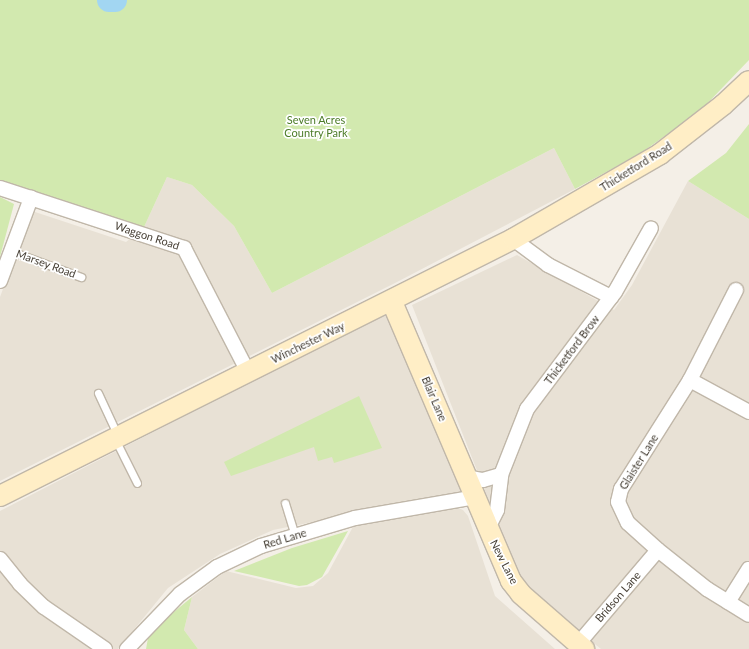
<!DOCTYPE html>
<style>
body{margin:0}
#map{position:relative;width:749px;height:649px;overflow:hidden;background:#f4efe7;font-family:Lato,sans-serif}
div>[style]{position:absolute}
.residential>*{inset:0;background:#e8e1d5}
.green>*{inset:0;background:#d2e9af}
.river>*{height:24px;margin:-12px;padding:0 12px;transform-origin:12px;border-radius:12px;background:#a2d6f2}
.roads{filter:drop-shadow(1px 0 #c0b7a9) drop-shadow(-1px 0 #c0b7a9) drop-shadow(0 1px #c0b7a9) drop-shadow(0 -1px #c0b7a9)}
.lane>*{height:7px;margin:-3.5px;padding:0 3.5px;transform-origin:3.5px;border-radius:3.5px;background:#fff}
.street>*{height:14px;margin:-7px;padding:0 7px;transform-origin:7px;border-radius:7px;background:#fff}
.secondary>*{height:20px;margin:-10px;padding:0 10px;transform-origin:10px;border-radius:10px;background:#ffeec6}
span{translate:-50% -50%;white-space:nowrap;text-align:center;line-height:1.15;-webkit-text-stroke:3.5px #fff;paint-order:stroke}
.park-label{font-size:11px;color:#4b7b27}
.street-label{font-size:11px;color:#474036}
</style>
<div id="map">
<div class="residential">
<i style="clip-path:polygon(554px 148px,575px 189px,397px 282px,0 481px,0 297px,32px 211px,126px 242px,144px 227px,167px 177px,192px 185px,234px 226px,272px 293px)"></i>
<i style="clip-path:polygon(688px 181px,749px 219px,749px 649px,601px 649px,522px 585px,412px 305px,517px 255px,614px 310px,632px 285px)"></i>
<i style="clip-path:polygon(390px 310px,467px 491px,273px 530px,220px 554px,168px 588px,118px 649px,0 649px,0 511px)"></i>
<i style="clip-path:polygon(456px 507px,463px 510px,468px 516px,495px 596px,555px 649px,198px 649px,184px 630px,192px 597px,226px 571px,296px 588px,313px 586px,328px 573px,354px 525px)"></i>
</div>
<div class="green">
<i style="clip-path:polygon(0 0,749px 0,749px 60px,701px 110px,641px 153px,575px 189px,554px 148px,272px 293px,234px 226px,192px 185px,167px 177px,144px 227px,0 180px)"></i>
<i style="clip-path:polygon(749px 124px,749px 219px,688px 181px,726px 153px)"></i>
<i style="clip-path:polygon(0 197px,14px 204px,0 257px)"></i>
<i style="clip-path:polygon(359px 396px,382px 448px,334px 463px,332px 457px,318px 461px,314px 447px,231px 476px,224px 462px)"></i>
<i style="clip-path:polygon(348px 531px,322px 577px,307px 585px,299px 586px,234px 571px,292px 548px)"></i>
<i style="clip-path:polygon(192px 597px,184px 630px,198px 649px,146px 649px,148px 638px,157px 626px)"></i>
</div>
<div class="river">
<i style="left:109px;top:0;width:6px"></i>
</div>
<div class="roads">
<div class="lane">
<i style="left:11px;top:251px;width:75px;rotate:20.4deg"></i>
<i style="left:98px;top:393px;width:47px;rotate:65.1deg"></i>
<i style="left:115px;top:439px;width:49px;rotate:63.4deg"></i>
<i style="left:285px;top:503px;width:34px;rotate:73deg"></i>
</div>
<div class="street">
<i style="left:0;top:188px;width:194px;rotate:18.1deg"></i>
<i style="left:184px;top:248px;width:140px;rotate:62.7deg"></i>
<i style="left:513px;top:239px;width:44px;rotate:36.6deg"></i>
<i style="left:548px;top:265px;width:71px;rotate:26.9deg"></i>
<i style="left:0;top:281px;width:89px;rotate:-69.5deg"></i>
<i style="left:736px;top:290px;width:101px;rotate:117.1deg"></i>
<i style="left:690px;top:380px;width:129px;rotate:122.3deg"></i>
<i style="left:621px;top:489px;width:13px;rotate:103deg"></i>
<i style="left:618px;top:502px;width:23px;rotate:65deg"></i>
<i style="left:628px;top:523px;width:40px;rotate:42deg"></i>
<i style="left:658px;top:550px;width:63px;rotate:38.5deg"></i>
<i style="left:707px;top:589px;width:49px;rotate:31.8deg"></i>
<i style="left:690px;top:380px;width:67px;rotate:28.5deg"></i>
<i style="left:467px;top:477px;width:16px;rotate:11deg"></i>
<i style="left:483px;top:480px;width:19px;rotate:-16deg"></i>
<i style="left:488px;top:528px;width:20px;rotate:-63deg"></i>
<i style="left:497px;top:510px;width:35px;rotate:-83deg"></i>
<i style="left:501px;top:475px;width:71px;rotate:-68.5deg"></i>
<i style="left:527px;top:409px;width:146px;rotate:-53.1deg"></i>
<i style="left:615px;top:292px;width:73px;rotate:-60.6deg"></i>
<i style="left:0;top:559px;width:32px;rotate:51deg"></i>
<i style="left:20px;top:584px;width:33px;rotate:44deg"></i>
<i style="left:44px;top:607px;width:74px;rotate:34.5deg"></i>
<i style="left:728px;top:602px;width:39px;rotate:-58deg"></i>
<i style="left:578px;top:644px;width:123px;rotate:-49.6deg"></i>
<i style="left:127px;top:649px;width:76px;rotate:-46.1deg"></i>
<i style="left:180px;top:594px;width:46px;rotate:-36.1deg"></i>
<i style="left:217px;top:567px;width:49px;rotate:-25.5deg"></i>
<i style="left:261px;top:546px;width:98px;rotate:-16.6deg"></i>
<i style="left:355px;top:518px;width:122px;rotate:-9.9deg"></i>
</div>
<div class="secondary">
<i style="left:392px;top:302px;width:303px;rotate:66.9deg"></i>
<i style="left:511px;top:581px;width:16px;rotate:52deg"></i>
<i style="left:521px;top:594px;width:84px;rotate:41.1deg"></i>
<i style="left:0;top:496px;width:574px;rotate:-26.61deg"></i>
<i style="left:513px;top:239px;width:170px;rotate:-30deg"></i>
<i style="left:660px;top:154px;width:80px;rotate:-37.9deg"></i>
<i style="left:723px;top:105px;width:35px;rotate:-43deg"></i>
</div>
</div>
<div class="park-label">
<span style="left:316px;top:127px">Seven Acres<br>Country Park</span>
</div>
<div class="street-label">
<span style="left:636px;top:167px;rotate:-32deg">Thicketford Road</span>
<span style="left:147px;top:236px;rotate:18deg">Waggon Road</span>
<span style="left:46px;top:264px;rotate:20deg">Marsey Road</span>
<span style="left:308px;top:343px;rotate:-26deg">Winchester Way</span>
<span style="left:572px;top:350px;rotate:-53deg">Thicketford Brow</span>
<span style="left:434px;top:399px;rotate:67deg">Blair Lane</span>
<span style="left:639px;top:462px;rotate:-58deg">Glaister Lane</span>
<span style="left:285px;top:539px;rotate:-17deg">Red Lane</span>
<span style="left:504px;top:562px;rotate:63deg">New Lane</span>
<span style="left:618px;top:597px;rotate:-49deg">Bridson Lane</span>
</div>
</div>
